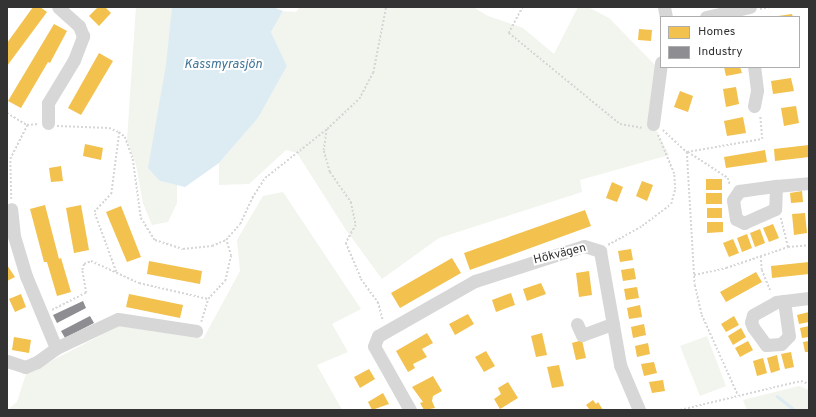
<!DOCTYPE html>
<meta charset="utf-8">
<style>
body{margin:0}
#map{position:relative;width:816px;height:417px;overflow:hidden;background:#fff;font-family:Overpass,sans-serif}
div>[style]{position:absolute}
.green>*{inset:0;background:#f1f5ed}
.water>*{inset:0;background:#ddebf3}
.homes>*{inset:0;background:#f2c14e}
.industry>*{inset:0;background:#8d8d92}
.stream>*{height:2.5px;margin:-1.25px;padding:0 1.25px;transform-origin:1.25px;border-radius:1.25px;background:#ddebf3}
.path>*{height:1.5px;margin-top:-0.75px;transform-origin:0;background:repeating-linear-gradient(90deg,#d6d6d6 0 2px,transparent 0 4px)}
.minor>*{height:13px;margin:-6.5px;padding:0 6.5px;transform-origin:6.5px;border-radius:6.5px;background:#d7d7d7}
span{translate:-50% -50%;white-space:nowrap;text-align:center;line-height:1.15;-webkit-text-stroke:4px #fff;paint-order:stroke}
.street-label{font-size:12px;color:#333}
.water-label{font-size:13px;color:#3f7597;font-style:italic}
.frame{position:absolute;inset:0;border:8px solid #333;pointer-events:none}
.legend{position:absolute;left:660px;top:16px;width:140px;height:52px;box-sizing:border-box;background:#fff;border:1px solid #adadad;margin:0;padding:5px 7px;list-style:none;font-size:12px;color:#333}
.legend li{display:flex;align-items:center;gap:8px;height:20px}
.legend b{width:20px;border:1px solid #adadad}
</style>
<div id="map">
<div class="green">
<i style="clip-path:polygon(136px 7px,172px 7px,160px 181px,177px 185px,177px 203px,168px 222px,152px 225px,143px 203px,136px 165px,127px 140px)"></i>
<i style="clip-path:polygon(300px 7px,473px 7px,488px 16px,523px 28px,554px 54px,578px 7px,588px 7px,609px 18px,656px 66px,653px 124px,669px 155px,580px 180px,582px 192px,439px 238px,382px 279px,346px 230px,297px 153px,286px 150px,249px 184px,219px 185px,219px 163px,258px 118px,287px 66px,271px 32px,283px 11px,296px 12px)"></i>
<i style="clip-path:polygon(283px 192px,361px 309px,332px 324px,348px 352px,317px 365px,342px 410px,7px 410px,17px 402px,26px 374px,119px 326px,203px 339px,240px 271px,237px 240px,263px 196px)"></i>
<i style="clip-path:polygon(707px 336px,726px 386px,700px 396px,680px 346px)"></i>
<i style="clip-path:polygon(799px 386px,809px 390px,809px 410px,747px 410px,743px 400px)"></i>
</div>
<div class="water">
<i style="clip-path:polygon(172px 7px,273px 7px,283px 11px,271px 32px,287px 66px,258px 118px,219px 163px,185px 187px,160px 181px,148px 168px,166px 65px)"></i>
</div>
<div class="homes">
<i style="clip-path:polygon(33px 7px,40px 7px,47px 12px,7px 66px,7px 43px)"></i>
<i style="clip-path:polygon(98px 7px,105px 7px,111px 13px,99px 26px,89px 16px)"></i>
<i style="clip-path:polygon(792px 14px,793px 17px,778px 17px,778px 16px)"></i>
<i style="clip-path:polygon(54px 24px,67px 31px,50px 63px,48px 62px,21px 108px,8px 101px)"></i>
<i style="clip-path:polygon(639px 29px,652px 30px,651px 41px,638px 40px)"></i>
<i style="clip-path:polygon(99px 53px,113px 61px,81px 115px,68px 108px)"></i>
<i style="clip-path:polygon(724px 67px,740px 67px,742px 73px,726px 76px)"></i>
<i style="clip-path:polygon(791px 78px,794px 91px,773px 94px,771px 81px)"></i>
<i style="clip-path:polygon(736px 87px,739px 104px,726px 107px,723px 89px)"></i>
<i style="clip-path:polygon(680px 91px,693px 96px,688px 112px,674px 107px)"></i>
<i style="clip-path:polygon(796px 106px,799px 123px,784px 126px,781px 108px)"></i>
<i style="clip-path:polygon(743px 117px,746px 133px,727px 136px,724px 121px)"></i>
<i style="clip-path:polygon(85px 144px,103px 148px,101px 160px,83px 156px)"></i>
<i style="clip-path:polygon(809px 145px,809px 157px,775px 161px,774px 149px)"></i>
<i style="clip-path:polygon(765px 150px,767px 162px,726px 168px,724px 157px)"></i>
<i style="clip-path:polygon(61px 166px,63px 181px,51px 182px,49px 168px)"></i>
<i style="clip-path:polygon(706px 179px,722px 179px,722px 190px,706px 190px)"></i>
<i style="clip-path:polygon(642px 181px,653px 185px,647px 201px,636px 196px)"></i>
<i style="clip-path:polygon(612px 182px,623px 187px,617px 202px,606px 198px)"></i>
<i style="clip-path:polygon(802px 191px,803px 202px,791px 203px,790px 193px)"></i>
<i style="clip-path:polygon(706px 193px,722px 193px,722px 204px,706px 204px)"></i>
<i style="clip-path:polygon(45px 205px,59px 259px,61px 258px,71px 292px,57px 296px,47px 262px,44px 262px,30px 209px)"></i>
<i style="clip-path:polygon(81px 205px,89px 250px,74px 253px,66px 208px)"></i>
<i style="clip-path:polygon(121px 206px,141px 257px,127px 262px,106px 212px)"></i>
<i style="clip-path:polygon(707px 208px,722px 208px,722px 218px,707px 218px)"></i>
<i style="clip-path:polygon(585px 210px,591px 226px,470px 270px,464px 253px)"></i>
<i style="clip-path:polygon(805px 213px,807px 233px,794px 235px,792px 214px)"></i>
<i style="clip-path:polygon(707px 222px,723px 222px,723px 232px,707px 233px)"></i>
<i style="clip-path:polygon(773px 224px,779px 238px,769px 242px,763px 228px)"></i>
<i style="clip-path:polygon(760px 229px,765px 243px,755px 247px,750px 233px)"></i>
<i style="clip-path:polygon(747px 234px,752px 248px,742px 252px,737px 238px)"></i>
<i style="clip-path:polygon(733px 239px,739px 253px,729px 257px,723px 243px)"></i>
<i style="clip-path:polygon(631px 249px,633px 260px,620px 262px,618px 251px)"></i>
<i style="clip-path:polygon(452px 258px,461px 273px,400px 308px,391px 293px)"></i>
<i style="clip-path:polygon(149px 261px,202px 271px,200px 284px,147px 274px)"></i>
<i style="clip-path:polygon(809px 262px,809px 274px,772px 278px,771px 266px)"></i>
<i style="clip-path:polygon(7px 265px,15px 277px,7px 281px)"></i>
<i style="clip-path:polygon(634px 268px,636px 279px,623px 281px,621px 270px)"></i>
<i style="clip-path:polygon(589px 271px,592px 295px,579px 297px,576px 273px)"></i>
<i style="clip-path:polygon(756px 272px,762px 282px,726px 302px,720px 292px)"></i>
<i style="clip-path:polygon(541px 283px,546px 294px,527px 301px,523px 289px)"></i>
<i style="clip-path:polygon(637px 287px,639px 298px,626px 300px,624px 289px)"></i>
<i style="clip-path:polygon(511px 293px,515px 305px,496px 312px,492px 300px)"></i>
<i style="clip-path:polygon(21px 294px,26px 307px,15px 312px,9px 299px)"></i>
<i style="clip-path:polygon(129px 294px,183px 305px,180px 318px,126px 307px)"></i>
<i style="clip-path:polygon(640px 305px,642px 317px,629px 319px,627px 308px)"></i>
<i style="clip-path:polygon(809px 312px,809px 322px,799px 324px,797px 315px)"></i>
<i style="clip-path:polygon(468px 314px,474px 324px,455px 335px,449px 324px)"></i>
<i style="clip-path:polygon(734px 316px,739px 325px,726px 332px,721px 324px)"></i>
<i style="clip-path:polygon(644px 324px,646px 335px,633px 338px,631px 327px)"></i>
<i style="clip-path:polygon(809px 326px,809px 337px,802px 338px,800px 328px)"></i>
<i style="clip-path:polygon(741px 328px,746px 337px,733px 345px,728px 336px)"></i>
<i style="clip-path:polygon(427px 333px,433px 343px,422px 349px,427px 357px,413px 364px,415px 368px,408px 372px,396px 351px)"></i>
<i style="clip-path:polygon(542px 333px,547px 355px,536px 357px,531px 336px)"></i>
<i style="clip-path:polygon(14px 337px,31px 340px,29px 353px,12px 350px)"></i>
<i style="clip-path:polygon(582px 340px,586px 358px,576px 360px,572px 343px)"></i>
<i style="clip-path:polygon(748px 341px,753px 350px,740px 357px,735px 348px)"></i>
<i style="clip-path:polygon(809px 341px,809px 352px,805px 352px,803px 342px)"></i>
<i style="clip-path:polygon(648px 343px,650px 354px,637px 357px,635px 346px)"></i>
<i style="clip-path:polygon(486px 351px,495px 366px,484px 372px,475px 357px)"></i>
<i style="clip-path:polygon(791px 352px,794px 367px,785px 369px,781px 354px)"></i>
<i style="clip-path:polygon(777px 355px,780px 370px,771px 373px,767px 358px)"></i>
<i style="clip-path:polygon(763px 358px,767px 373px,757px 376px,753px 361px)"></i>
<i style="clip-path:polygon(654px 362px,657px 373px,644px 376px,641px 364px)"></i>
<i style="clip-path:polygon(559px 365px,564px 386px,552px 388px,547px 367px)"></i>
<i style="clip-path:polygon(369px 369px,375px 379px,360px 388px,354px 377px)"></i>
<i style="clip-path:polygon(433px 376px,442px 391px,433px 396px,432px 401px,435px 408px,424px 410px,420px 403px,423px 402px,412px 387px)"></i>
<i style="clip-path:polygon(663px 380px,665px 391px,652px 393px,649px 382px)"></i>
<i style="clip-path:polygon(508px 382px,518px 398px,500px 409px,494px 399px,501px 394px,498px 388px)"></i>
<i style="clip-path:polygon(383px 393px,389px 404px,372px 410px,368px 402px)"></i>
<i style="clip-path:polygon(593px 400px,596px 404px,598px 402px,603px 410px,590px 410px,586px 405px)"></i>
</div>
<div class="industry">
<i style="clip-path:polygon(83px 301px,86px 308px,57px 323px,53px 315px)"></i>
<i style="clip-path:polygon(90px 316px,94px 323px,65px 338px,61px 331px)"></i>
</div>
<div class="stream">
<i style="left:777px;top:396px;width:23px;rotate:38deg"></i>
</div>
<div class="path">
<i style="left:523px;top:7px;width:30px;rotate:118deg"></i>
<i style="left:509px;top:33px;width:144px;rotate:39.3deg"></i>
<i style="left:620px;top:124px;width:22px;rotate:10deg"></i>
<i style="left:760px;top:9px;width:10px;rotate:-11deg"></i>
<i style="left:7px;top:113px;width:23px;rotate:31deg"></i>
<i style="left:27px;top:125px;width:11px;rotate:-5deg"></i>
<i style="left:57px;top:126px;width:52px;rotate:2.2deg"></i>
<i style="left:109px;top:128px;width:11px;rotate:22deg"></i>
<i style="left:119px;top:132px;width:8px;rotate:40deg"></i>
<i style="left:125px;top:137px;width:23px;rotate:70deg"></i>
<i style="left:133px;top:159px;width:60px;rotate:82.3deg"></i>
<i style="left:141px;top:218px;width:26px;rotate:58deg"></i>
<i style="left:155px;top:240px;width:29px;rotate:18deg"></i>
<i style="left:183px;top:249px;width:29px;rotate:-6deg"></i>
<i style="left:212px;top:246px;width:15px;rotate:-23deg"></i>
<i style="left:226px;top:240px;width:21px;rotate:-49deg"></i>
<i style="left:240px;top:224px;width:29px;rotate:-65deg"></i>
<i style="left:252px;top:198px;width:24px;rotate:-57deg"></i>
<i style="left:265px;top:178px;width:79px;rotate:-38.3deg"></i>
<i style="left:327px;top:129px;width:44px;rotate:-43.2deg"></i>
<i style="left:359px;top:99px;width:30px;rotate:-62deg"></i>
<i style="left:373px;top:73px;width:67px;rotate:-78.9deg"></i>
<i style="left:327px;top:129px;width:22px;rotate:98deg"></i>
<i style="left:324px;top:151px;width:22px;rotate:74deg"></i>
<i style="left:330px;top:172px;width:37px;rotate:55deg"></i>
<i style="left:351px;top:202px;width:24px;rotate:78deg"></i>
<i style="left:356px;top:225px;width:21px;rotate:119deg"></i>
<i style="left:346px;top:243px;width:39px;rotate:67deg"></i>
<i style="left:361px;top:279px;width:29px;rotate:54deg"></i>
<i style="left:378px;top:302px;width:20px;rotate:75deg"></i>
<i style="left:663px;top:130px;width:33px;rotate:43deg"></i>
<i style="left:687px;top:152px;width:133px;rotate:86.6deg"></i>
<i style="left:695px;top:285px;width:31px;rotate:77deg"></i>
<i style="left:702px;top:315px;width:88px;rotate:65.8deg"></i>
<i style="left:687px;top:152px;width:76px;rotate:-9.8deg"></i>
<i style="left:762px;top:139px;width:24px;rotate:-95deg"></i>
<i style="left:688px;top:152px;width:48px;rotate:33deg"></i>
<i style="left:728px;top:178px;width:7px;rotate:74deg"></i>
<i style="left:11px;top:199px;width:40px;rotate:-91.4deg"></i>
<i style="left:10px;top:159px;width:38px;rotate:-63deg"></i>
<i style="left:781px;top:218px;width:30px;rotate:76deg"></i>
<i style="left:608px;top:245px;width:39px;rotate:-29deg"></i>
<i style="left:642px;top:226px;width:36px;rotate:-37deg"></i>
<i style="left:671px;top:204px;width:16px;rotate:-75deg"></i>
<i style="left:675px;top:189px;width:15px;rotate:-94deg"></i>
<i style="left:674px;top:174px;width:44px;rotate:-112.5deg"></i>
<i style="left:761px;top:256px;width:14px;rotate:86deg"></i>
<i style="left:762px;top:270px;width:24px;rotate:68deg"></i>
<i style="left:116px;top:272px;width:64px;rotate:-110.1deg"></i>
<i style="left:94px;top:212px;width:25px;rotate:-47deg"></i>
<i style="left:111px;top:194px;width:63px;rotate:-82.6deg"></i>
<i style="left:694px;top:275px;width:33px;rotate:-12deg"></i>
<i style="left:726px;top:268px;width:65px;rotate:-18.7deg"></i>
<i style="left:788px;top:247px;width:21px;rotate:-5deg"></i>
<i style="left:52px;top:310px;width:38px;rotate:-27deg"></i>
<i style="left:86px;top:293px;width:23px;rotate:-100deg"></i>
<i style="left:82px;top:270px;width:6px;rotate:-72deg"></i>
<i style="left:84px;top:264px;width:8px;rotate:-23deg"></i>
<i style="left:91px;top:261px;width:53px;rotate:24.6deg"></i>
<i style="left:139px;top:283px;width:71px;rotate:13.1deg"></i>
<i style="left:201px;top:322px;width:24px;rotate:-73deg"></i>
<i style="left:208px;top:299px;width:25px;rotate:-47deg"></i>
<i style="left:225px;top:281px;width:26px;rotate:-77deg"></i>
<i style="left:231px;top:256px;width:17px;rotate:-107deg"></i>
<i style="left:680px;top:410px;width:124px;rotate:-13.5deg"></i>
<i style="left:801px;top:381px;width:9px;rotate:21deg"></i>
</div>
<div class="minor">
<i style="left:664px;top:7px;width:10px;rotate:79deg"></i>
<i style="left:706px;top:17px;width:45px;rotate:-12.8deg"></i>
<i style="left:754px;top:106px;width:16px;rotate:-79deg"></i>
<i style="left:757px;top:90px;width:23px;rotate:-97deg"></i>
<i style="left:48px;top:123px;width:20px;rotate:-90deg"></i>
<i style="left:48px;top:103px;width:50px;rotate:-58.8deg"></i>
<i style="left:74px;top:60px;width:26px;rotate:-69deg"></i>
<i style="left:83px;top:36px;width:11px;rotate:-112deg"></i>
<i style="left:79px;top:26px;width:28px;rotate:-138deg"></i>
<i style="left:653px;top:124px;width:62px;rotate:-82.5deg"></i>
<i style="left:776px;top:186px;width:23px;rotate:92deg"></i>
<i style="left:775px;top:209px;width:34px;rotate:156deg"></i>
<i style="left:744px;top:223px;width:9px;rotate:-153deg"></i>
<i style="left:736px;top:219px;width:19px;rotate:-99deg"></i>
<i style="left:733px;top:200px;width:11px;rotate:-56deg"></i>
<i style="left:739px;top:191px;width:37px;rotate:-8deg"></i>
<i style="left:776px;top:186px;width:33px;rotate:-5deg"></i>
<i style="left:784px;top:301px;width:35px;rotate:82deg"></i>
<i style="left:789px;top:336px;width:11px;rotate:135deg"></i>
<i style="left:781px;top:344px;width:15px;rotate:176deg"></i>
<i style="left:766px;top:345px;width:22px;rotate:-126deg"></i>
<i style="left:753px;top:327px;width:5px;rotate:-112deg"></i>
<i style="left:751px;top:322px;width:7px;rotate:-74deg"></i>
<i style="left:753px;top:315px;width:26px;rotate:-29deg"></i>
<i style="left:776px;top:302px;width:8px;rotate:-7deg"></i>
<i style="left:784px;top:301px;width:25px;rotate:-7deg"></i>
<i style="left:577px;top:324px;width:12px;rotate:66deg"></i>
<i style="left:582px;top:335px;width:33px;rotate:-20deg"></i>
<i style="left:56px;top:348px;width:68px;rotate:-25.1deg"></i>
<i style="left:118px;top:319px;width:79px;rotate:8.7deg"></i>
<i style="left:7px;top:361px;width:19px;rotate:18deg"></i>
<i style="left:25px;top:367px;width:13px;rotate:-23deg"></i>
<i style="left:37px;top:362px;width:24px;rotate:-36deg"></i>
<i style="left:56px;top:348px;width:78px;rotate:-112.6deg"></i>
<i style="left:26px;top:276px;width:42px;rotate:-106.7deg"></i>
<i style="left:14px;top:236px;width:27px;rotate:-96deg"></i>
<i style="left:410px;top:410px;width:73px;rotate:-119.4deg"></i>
<i style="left:374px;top:346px;width:11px;rotate:-68deg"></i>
<i style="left:378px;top:336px;width:112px;rotate:-29.6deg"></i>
<i style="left:475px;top:281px;width:114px;rotate:-17.8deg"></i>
<i style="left:584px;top:246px;width:17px;rotate:17deg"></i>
<i style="left:600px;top:251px;width:116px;rotate:80deg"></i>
<i style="left:620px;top:365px;width:49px;rotate:67.1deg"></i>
</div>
<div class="street-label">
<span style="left:560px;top:255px;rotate:-14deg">Hökvägen</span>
</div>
<div class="water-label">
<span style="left:223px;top:65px">Kassmyrasjön</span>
</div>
<div class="frame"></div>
<ul class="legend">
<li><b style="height:11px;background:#f2c14e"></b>Homes</li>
<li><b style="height:11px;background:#8d8d92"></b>Industry</li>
</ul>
</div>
